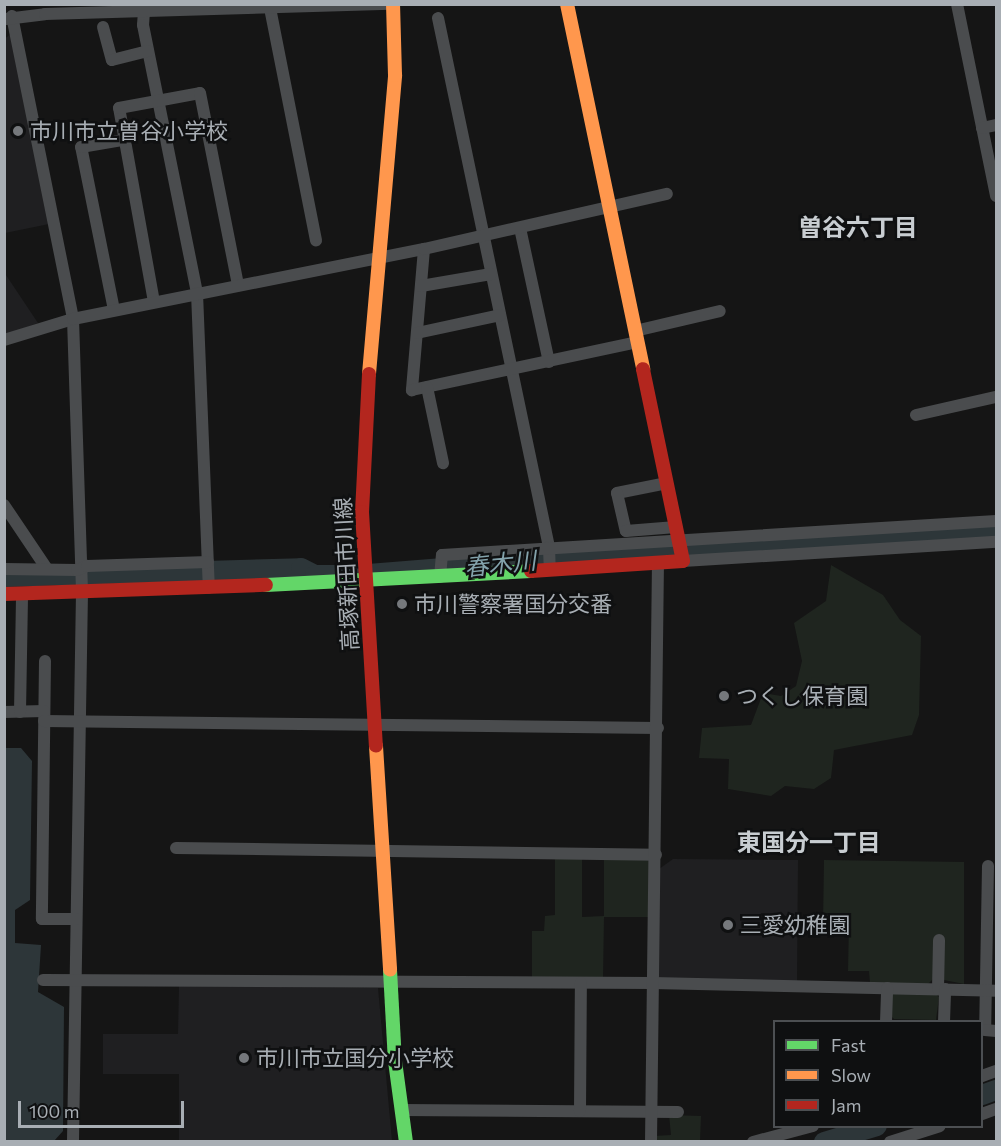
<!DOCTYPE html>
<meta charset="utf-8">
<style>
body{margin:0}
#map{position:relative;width:1001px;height:1146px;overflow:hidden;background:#151515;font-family:Commissioner,"Noto Sans JP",sans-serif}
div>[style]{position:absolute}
.built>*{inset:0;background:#1f1f21}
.green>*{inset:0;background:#1f251f}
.water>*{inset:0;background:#2d3639}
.river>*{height:20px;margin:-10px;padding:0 10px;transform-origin:10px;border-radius:10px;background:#2d3639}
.street>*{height:12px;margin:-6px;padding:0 6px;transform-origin:6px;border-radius:6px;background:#4a4c4e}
.fast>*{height:14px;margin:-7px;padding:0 7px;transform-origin:7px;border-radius:7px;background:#63d668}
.slow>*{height:14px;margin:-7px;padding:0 7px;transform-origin:7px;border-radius:7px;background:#ff974d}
.jam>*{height:14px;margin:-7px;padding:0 7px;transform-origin:7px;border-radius:7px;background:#b3261e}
.dots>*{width:16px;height:16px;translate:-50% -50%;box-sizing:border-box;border:3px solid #0f1011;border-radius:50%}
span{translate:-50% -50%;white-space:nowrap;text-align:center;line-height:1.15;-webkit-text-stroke:5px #0f1011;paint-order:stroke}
.poi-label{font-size:22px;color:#a8aeb4}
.left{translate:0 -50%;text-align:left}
.street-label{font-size:22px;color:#a8aeb4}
.neighbourhood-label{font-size:24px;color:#c8cdd1;font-weight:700}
.water-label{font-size:24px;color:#83a2ab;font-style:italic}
.frame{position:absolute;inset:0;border:6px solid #a8aeb4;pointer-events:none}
.legend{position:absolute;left:773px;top:1020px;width:210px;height:108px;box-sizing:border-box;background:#0f1011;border:2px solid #4c4f52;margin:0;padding:8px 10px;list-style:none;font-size:18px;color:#a8aeb4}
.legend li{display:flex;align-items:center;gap:12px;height:30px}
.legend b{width:30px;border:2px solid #4c4f52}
.scale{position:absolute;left:18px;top:1101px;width:166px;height:27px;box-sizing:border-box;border:3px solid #a8aeb4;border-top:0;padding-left:8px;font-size:18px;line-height:21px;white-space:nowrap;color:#a8aeb4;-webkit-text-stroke:4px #0f1011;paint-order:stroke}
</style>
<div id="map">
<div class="built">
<i style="clip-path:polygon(11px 34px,49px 224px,5px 233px,4px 39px)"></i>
<i style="clip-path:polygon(4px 272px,38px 323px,4px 336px)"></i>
<i style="clip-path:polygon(673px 859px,798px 860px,797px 982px,658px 980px,659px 869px)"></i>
<i style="clip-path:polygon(179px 986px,378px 988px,392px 1141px,179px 1141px,179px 1074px,103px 1074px,103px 1034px,178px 1034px)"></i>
</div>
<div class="green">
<i style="clip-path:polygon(831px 565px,883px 595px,900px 620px,921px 636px,919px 715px,912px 735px,834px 750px,831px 778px,814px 789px,785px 786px,771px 796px,728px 789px,729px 759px,699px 758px,702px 728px,751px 725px,763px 693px,781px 696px,796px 686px,802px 661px,794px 623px,826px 601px)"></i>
<i style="clip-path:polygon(555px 858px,582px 858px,582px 917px,604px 916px,604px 859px,650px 859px,651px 917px,604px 917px,603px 980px,532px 979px,532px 931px,544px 931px,545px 916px,555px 915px)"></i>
<i style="clip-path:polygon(824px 860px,964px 862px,964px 984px,934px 978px,928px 984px,870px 983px,869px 971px,848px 971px,849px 923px,823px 923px)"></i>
<i style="clip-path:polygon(934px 993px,939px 997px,936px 1020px,894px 1019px,890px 1015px,890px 994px)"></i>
<i style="clip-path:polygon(669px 1115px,701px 1116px,700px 1141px,653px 1142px,654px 1136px,671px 1135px)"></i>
</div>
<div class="water">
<i style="clip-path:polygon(5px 748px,21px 748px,32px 761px,30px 900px,15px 910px,15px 943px,41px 945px,38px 992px,64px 1007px,63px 1131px,54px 1141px,5px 1142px)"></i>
</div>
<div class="river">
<i style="left:4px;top:577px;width:297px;rotate:-1.7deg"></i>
<i style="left:301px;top:568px;width:16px;rotate:27deg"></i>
<i style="left:315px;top:575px;width:41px"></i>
<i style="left:356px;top:575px;width:100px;rotate:-4.6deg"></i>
<i style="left:456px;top:567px;width:7px;rotate:-34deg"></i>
<i style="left:462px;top:563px;width:535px;rotate:-3.43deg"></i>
<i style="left:982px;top:1095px;width:15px;rotate:-20deg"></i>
<i style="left:824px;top:1142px;width:55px;rotate:-16.8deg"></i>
</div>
<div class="street">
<i style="left:957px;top:4px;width:196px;rotate:78.5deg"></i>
<i style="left:270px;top:8px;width:237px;rotate:78.8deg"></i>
<i style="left:144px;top:11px;width:14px;rotate:94deg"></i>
<i style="left:143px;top:25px;width:273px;rotate:78.6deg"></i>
<i style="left:197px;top:293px;width:295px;rotate:87.7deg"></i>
<i style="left:12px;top:16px;width:309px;rotate:78.6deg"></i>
<i style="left:73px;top:319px;width:273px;rotate:88.1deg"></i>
<i style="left:82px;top:592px;width:550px;rotate:90.94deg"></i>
<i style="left:438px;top:18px;width:541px;rotate:78.15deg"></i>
<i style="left:549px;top:547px;width:23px;rotate:88deg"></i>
<i style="left:6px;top:19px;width:39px;rotate:-7deg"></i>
<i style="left:45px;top:14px;width:345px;rotate:-1.7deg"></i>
<i style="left:103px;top:27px;width:34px;rotate:75deg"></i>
<i style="left:112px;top:60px;width:37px;rotate:-14deg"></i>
<i style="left:982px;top:128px;width:14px;rotate:-12deg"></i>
<i style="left:520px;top:228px;width:137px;rotate:77.8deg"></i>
<i style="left:424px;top:249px;width:142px;rotate:94.9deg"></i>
<i style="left:412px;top:390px;width:230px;rotate:-12deg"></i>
<i style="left:421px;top:286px;width:71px;rotate:-9.7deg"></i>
<i style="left:154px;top:302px;width:197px;rotate:-100.2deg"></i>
<i style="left:119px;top:108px;width:82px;rotate:-10.5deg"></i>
<i style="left:200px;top:93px;width:196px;rotate:78.8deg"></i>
<i style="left:114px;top:310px;width:166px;rotate:-101.4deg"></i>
<i style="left:81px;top:147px;width:43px;rotate:-9.5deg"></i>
<i style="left:635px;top:331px;width:87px;rotate:-13.2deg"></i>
<i style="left:417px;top:333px;width:85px;rotate:-12.2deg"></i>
<i style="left:4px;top:340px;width:72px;rotate:-16.9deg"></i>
<i style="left:73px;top:319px;width:358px;rotate:-11.3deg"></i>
<i style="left:424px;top:249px;width:249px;rotate:-12.8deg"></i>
<i style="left:427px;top:387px;width:78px;rotate:78.1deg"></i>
<i style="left:916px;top:415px;width:82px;rotate:-12.7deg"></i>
<i style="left:667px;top:483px;width:51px;rotate:168.7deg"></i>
<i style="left:617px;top:493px;width:39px;rotate:77deg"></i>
<i style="left:626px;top:531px;width:50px;rotate:-4.6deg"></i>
<i style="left:4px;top:505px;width:77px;rotate:56.1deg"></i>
<i style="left:683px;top:561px;width:314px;rotate:-3.5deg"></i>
<i style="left:4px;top:569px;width:73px;rotate:0.8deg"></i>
<i style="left:77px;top:570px;width:11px;rotate:-22deg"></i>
<i style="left:87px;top:566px;width:121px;rotate:-1.9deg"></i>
<i style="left:440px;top:577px;width:22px;rotate:-85deg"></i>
<i style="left:442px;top:555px;width:555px;rotate:-3.51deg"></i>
<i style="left:492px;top:599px;width:28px;rotate:2deg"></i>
<i style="left:45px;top:661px;width:258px;rotate:90.7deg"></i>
<i style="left:42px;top:919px;width:34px"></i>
<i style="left:4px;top:712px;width:40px;rotate:-1.4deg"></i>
<i style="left:20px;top:712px;width:119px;rotate:-89deg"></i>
<i style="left:44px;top:721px;width:614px;rotate:0.65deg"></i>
<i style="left:176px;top:848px;width:480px;rotate:0.8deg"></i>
<i style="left:988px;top:866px;width:164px;rotate:91deg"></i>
<i style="left:985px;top:1030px;width:11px;rotate:5deg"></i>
<i style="left:43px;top:980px;width:610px;rotate:0.28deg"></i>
<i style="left:653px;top:983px;width:343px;rotate:1.3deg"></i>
<i style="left:938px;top:989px;width:49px;rotate:-88.8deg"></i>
<i style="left:886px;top:1022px;width:34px;rotate:-88deg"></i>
<i style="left:944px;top:1022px;width:33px;rotate:-88deg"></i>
<i style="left:982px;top:1076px;width:15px;rotate:-20deg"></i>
<i style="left:401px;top:1110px;width:277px;rotate:0.4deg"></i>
<i style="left:580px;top:1111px;width:128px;rotate:-89.6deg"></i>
<i style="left:982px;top:1114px;width:15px;rotate:-20deg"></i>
<i style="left:651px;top:1142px;width:579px;rotate:-89.31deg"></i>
<i style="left:753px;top:1142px;width:62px;rotate:-14.9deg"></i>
<i style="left:890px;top:1142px;width:52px;rotate:-17.7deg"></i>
</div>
<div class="fast">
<i style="left:266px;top:585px;width:265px;rotate:-3deg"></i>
<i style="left:390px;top:970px;width:91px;rotate:86.9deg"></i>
<i style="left:395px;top:1061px;width:82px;rotate:82.3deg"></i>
</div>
<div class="slow">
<i style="left:567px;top:4px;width:373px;rotate:78.2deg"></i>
<i style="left:369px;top:374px;width:300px;rotate:-85deg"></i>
<i style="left:395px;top:75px;width:71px;rotate:-91.6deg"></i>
<i style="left:376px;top:746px;width:224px;rotate:86.4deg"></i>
</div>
<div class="jam">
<i style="left:369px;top:374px;width:138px;rotate:92.9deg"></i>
<i style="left:362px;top:512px;width:234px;rotate:86.6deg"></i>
<i style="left:531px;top:571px;width:152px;rotate:-3.8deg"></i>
<i style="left:683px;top:561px;width:196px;rotate:-101.8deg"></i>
<i style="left:4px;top:594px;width:262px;rotate:-2deg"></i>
</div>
<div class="dots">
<i style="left:18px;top:131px;background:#75787c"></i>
<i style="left:402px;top:604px;background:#75787c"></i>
<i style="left:724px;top:696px;background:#75787c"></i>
<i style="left:728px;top:925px;background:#75787c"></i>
<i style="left:244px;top:1058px;background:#75787c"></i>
</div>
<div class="poi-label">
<span class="left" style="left:30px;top:131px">市川市立曽谷小学校</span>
<span class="left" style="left:414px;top:604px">市川警察署国分交番</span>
<span class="left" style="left:736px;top:696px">つくし保育園</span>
<span class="left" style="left:740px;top:925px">三愛幼稚園</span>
<span class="left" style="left:256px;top:1058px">市川市立国分小学校</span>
</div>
<div class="street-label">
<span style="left:346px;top:574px;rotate:-93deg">高塚新田市川線</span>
</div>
<div class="neighbourhood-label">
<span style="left:858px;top:227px">曽谷六丁目</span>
<span style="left:809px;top:842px">東国分一丁目</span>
</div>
<div class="water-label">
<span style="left:500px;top:563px;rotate:-6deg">春木川</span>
</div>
<div class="frame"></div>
<ul class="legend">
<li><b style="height:8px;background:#63d668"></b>Fast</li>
<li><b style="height:8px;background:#ff974d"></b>Slow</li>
<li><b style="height:8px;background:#b3261e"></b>Jam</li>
</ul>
<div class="scale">100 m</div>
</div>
